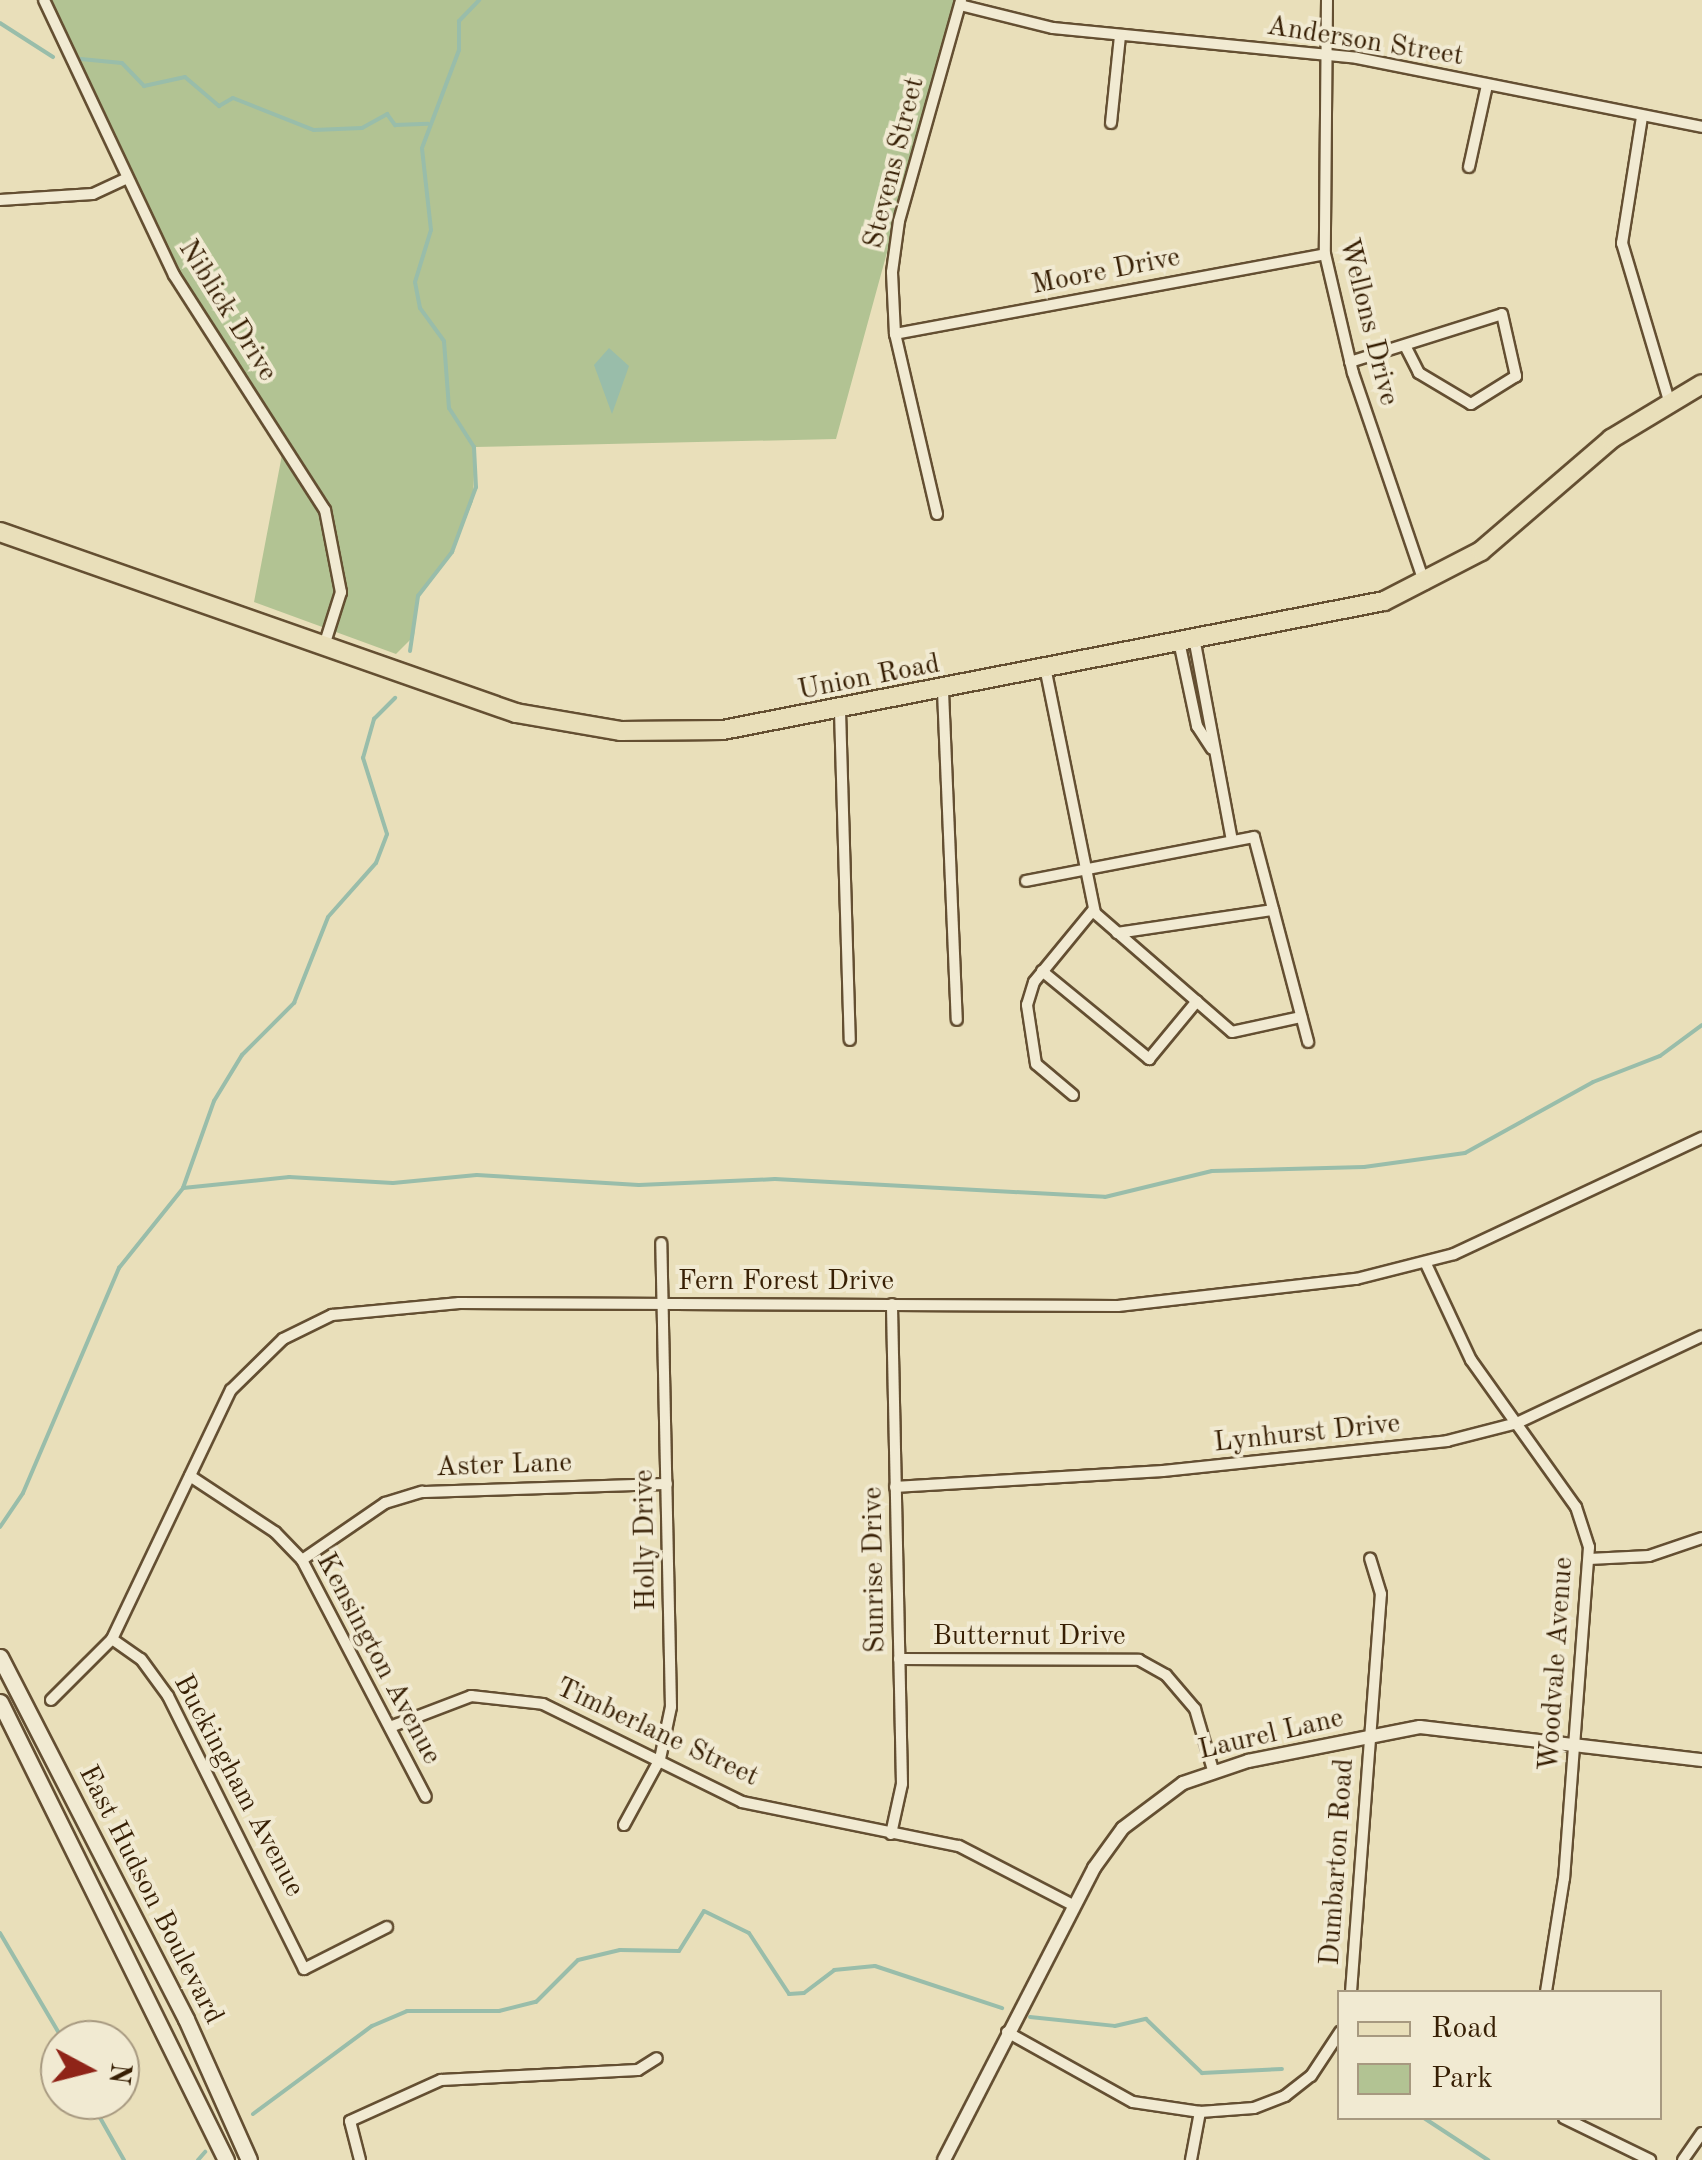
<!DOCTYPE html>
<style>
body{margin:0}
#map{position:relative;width:1702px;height:2160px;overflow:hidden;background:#e9dfba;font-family:"Old Standard TT",serif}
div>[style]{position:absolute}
.green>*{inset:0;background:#b2c393}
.water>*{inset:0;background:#99bdaa}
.stream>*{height:4px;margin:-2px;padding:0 2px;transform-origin:2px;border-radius:2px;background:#99bdaa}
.roads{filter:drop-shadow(2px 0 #644f32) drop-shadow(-2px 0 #644f32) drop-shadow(0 2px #644f32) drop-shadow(0 -2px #644f32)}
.minor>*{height:10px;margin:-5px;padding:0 5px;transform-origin:5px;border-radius:5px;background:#f1ead2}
.tertiary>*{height:12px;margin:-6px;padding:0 6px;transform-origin:6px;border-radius:6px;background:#f1ead2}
.secondary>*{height:15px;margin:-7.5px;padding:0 7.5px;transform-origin:7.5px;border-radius:7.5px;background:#f1ead2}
.primary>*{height:18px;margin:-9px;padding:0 9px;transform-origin:9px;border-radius:9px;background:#e9dfba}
span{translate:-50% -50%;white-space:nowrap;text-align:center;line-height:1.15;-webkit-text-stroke:8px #f1ead2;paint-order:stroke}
.street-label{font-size:28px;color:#371f04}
.legend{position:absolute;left:1337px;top:1990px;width:325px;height:130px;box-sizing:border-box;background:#f1ead2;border:2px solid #a79980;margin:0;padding:12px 18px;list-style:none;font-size:30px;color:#371f04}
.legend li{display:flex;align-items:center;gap:20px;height:50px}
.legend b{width:50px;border:2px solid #a79980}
.north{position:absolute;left:40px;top:2020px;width:100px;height:100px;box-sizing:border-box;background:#f1ead2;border:2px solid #a79980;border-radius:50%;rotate:97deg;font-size:28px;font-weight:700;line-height:40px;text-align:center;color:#371f04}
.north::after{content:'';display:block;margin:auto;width:35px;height:45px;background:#8f2418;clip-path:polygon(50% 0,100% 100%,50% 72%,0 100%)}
</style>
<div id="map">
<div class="green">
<i style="clip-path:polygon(50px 0,956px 0,836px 439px,475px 447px,473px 501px,452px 552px,418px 596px,414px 636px,396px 654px,254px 602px,285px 439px,177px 273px)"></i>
</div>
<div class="water">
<i style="clip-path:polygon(609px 348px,629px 366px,612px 414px,594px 365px)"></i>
</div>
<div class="stream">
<i style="left:0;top:23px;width:63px;rotate:32.7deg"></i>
<i style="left:81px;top:59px;width:41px;rotate:5.6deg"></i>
<i style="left:122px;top:63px;width:32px;rotate:46deg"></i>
<i style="left:144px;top:86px;width:42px;rotate:-12.4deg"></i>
<i style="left:185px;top:77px;width:45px;rotate:40.5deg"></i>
<i style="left:219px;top:106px;width:16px;rotate:-30deg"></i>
<i style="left:233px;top:98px;width:87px;rotate:21.6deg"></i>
<i style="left:314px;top:130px;width:48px;rotate:-2.4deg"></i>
<i style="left:362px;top:128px;width:29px;rotate:-29deg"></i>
<i style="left:387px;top:114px;width:14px;rotate:54deg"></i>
<i style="left:395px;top:125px;width:33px;rotate:-2deg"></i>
<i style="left:410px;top:651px;width:56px;rotate:-81.7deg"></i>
<i style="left:418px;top:596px;width:56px;rotate:-52.3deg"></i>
<i style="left:452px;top:552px;width:69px;rotate:-69.7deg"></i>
<i style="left:476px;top:487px;width:40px;rotate:-92.9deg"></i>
<i style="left:474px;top:447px;width:46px;rotate:-122.7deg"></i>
<i style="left:449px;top:408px;width:67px;rotate:-94.3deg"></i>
<i style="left:444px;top:341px;width:41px;rotate:-126deg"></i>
<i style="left:420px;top:308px;width:26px;rotate:-101deg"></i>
<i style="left:415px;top:282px;width:54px;rotate:-72.9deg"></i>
<i style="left:431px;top:230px;width:82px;rotate:-96.3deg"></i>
<i style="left:422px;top:148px;width:105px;rotate:-69.3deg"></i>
<i style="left:459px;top:50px;width:29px;rotate:-90deg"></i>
<i style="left:459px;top:21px;width:29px;rotate:-46deg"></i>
<i style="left:183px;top:1188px;width:107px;rotate:-5.9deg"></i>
<i style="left:289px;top:1177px;width:104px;rotate:3.3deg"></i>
<i style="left:393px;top:1183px;width:84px;rotate:-5.4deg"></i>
<i style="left:477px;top:1175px;width:162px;rotate:3.5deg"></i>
<i style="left:639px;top:1185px;width:136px;rotate:-2.5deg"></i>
<i style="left:775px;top:1179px;width:330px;rotate:3.1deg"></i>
<i style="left:1105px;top:1197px;width:110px;rotate:-13.7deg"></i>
<i style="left:1212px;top:1171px;width:152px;rotate:-1.5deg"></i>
<i style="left:1364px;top:1167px;width:102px;rotate:-7.9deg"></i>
<i style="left:1465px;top:1153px;width:146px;rotate:-29deg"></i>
<i style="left:1593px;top:1082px;width:72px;rotate:-21.2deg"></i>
<i style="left:1660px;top:1056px;width:52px;rotate:-36.4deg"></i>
<i style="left:0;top:1527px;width:41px;rotate:-55.9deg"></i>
<i style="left:23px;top:1493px;width:245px;rotate:-66.9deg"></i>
<i style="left:119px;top:1268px;width:102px;rotate:-51.3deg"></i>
<i style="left:183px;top:1188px;width:92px;rotate:-70.4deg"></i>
<i style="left:214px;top:1101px;width:54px;rotate:-58.7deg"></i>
<i style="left:242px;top:1055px;width:74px;rotate:-45deg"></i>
<i style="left:294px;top:1003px;width:92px;rotate:-68.4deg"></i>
<i style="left:328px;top:917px;width:72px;rotate:-48.4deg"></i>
<i style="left:376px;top:863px;width:31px;rotate:-69deg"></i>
<i style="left:387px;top:834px;width:80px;rotate:-107.5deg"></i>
<i style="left:363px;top:758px;width:41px;rotate:-74.2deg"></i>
<i style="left:374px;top:719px;width:30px;rotate:-45deg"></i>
<i style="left:0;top:1933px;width:124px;rotate:59.5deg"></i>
<i style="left:1030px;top:2017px;width:85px;rotate:6deg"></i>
<i style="left:1115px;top:2026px;width:32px;rotate:-13deg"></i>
<i style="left:1146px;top:2019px;width:78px;rotate:44deg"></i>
<i style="left:1202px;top:2073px;width:80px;rotate:-2.9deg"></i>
<i style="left:90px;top:2100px;width:69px;rotate:60.5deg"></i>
<i style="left:253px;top:2114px;width:148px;rotate:-36.5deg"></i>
<i style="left:372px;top:2026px;width:38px;rotate:-23deg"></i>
<i style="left:407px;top:2011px;width:92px"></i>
<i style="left:499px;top:2011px;width:38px;rotate:-14deg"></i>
<i style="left:536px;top:2002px;width:59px;rotate:-45deg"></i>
<i style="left:578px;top:1960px;width:43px;rotate:-13.4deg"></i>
<i style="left:620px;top:1950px;width:59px;rotate:1deg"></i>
<i style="left:679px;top:1951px;width:47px;rotate:-58deg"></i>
<i style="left:704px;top:1911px;width:50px;rotate:26.1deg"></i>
<i style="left:749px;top:1933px;width:73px;rotate:56.7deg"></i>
<i style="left:789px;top:1994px;width:15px;rotate:-4deg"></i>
<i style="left:804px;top:1993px;width:38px;rotate:-37deg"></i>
<i style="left:834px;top:1970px;width:41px;rotate:-5.6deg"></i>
<i style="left:875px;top:1966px;width:134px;rotate:18.3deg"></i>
<i style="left:1424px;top:2118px;width:77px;rotate:33.3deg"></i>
<i style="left:198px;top:2160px;width:11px;rotate:-49deg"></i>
</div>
<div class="roads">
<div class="minor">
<i style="left:44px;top:0;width:304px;rotate:64.7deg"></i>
<i style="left:174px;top:275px;width:279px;rotate:57.3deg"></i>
<i style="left:325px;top:510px;width:84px;rotate:79deg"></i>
<i style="left:341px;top:592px;width:57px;rotate:107.5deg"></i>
<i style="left:1327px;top:0;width:254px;rotate:90.5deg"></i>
<i style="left:1325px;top:254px;width:122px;rotate:76.8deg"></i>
<i style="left:1353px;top:373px;width:223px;rotate:71.2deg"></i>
<i style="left:960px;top:5px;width:96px;rotate:13.9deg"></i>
<i style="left:1053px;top:28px;width:305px;rotate:5.6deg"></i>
<i style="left:1357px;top:58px;width:352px;rotate:11.3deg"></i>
<i style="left:1642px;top:117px;width:128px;rotate:99deg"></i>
<i style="left:1622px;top:243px;width:165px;rotate:73.4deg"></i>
<i style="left:1111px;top:123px;width:87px;rotate:-84.1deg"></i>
<i style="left:1469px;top:167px;width:84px;rotate:-77.6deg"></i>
<i style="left:0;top:200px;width:93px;rotate:-3.7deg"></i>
<i style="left:93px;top:194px;width:38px;rotate:-25deg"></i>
<i style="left:895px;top:334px;width:437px;rotate:-10.5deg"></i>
<i style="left:1350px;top:362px;width:159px;rotate:-17.5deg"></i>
<i style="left:1502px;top:314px;width:64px;rotate:77.3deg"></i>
<i style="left:1516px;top:376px;width:53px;rotate:148.1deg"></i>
<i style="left:1471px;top:404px;width:61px;rotate:-149.2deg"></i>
<i style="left:1419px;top:373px;width:31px;rotate:-117deg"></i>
<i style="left:937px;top:514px;width:185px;rotate:-103.1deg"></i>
<i style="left:895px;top:334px;width:62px;rotate:-92.8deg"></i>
<i style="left:892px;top:272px;width:51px;rotate:-82.2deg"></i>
<i style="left:899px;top:221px;width:229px;rotate:-74.3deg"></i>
<i style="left:1195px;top:643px;width:201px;rotate:79.4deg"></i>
<i style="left:1180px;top:646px;width:82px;rotate:78deg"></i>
<i style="left:1197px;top:726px;width:27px;rotate:57deg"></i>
<i style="left:1046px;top:672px;width:246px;rotate:78.5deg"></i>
<i style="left:1095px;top:913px;width:181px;rotate:41deg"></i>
<i style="left:1232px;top:1032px;width:71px;rotate:-12.3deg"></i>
<i style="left:943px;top:691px;width:329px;rotate:87.6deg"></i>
<i style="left:840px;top:711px;width:329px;rotate:88.3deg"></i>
<i style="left:1026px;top:881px;width:232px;rotate:-10.9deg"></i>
<i style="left:1254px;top:837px;width:212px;rotate:75.2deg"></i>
<i style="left:1117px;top:933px;width:158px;rotate:-8.4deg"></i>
<i style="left:1042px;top:971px;width:139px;rotate:39.4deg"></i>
<i style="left:1149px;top:1059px;width:75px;rotate:-50.4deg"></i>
<i style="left:1073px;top:1095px;width:48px;rotate:-140deg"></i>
<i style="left:1036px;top:1064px;width:60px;rotate:-98.7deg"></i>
<i style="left:1027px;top:1005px;width:24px;rotate:-73deg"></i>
<i style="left:1034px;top:982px;width:94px;rotate:-50.6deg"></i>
<i style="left:1426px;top:1264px;width:106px;rotate:64.9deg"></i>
<i style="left:1471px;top:1360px;width:181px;rotate:54.5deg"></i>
<i style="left:1576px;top:1507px;width:42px;rotate:72deg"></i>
<i style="left:1589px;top:1547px;width:332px;rotate:94.3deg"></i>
<i style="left:1564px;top:1878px;width:115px;rotate:99deg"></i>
<i style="left:190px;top:1476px;width:102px;rotate:33.4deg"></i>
<i style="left:275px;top:1532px;width:39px;rotate:46deg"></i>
<i style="left:302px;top:1560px;width:267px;rotate:62.4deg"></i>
<i style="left:895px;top:1487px;width:268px;rotate:-3.4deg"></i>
<i style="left:1163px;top:1471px;width:286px;rotate:-6deg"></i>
<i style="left:1447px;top:1441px;width:72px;rotate:-14.4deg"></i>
<i style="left:1517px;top:1423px;width:204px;rotate:-25.2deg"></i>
<i style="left:1589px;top:1559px;width:60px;rotate:-2.9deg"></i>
<i style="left:1649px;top:1556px;width:56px;rotate:-18.8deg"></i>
<i style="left:302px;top:1560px;width:101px;rotate:-34.5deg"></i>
<i style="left:385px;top:1503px;width:39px;rotate:-17deg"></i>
<i style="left:422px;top:1492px;width:245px;rotate:-1.9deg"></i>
<i style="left:112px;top:1639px;width:35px;rotate:35deg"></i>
<i style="left:141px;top:1659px;width:46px;rotate:53.9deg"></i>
<i style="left:168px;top:1696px;width:305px;rotate:63.5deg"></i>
<i style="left:304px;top:1969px;width:93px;rotate:-26.8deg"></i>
<i style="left:899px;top:1659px;width:240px;rotate:0.2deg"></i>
<i style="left:1139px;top:1660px;width:31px;rotate:29deg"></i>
<i style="left:1166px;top:1675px;width:45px;rotate:49.5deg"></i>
<i style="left:1195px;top:1709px;width:64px;rotate:73.6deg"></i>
<i style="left:51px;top:1700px;width:86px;rotate:-45deg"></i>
<i style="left:112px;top:1639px;width:276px;rotate:-64.5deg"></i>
<i style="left:231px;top:1390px;width:73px;rotate:-44.4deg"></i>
<i style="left:283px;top:1339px;width:55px;rotate:-26.1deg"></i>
<i style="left:332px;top:1315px;width:128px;rotate:-5.4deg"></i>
<i style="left:459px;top:1303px;width:659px;rotate:0.26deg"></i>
<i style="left:1118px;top:1306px;width:240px;rotate:-6.5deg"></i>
<i style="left:1356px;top:1279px;width:101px;rotate:-14.3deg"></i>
<i style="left:1454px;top:1254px;width:274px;rotate:-25.1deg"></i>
<i style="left:390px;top:1727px;width:87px;rotate:-20.9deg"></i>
<i style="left:471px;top:1696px;width:72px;rotate:6.3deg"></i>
<i style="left:543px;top:1704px;width:222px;rotate:26.2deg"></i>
<i style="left:742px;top:1802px;width:221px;rotate:11.5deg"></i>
<i style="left:959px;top:1846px;width:128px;rotate:27.4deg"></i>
<i style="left:624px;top:1825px;width:75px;rotate:-61.4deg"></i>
<i style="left:660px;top:1759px;width:53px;rotate:-78.1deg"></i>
<i style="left:671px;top:1707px;width:464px;rotate:-91.2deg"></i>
<i style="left:891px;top:1834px;width:51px;rotate:-77.6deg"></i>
<i style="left:902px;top:1784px;width:480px;rotate:-91.2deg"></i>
<i style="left:1351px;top:1992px;width:399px;rotate:-85.7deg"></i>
<i style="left:1381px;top:1594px;width:37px;rotate:-107deg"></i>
<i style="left:1007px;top:2032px;width:144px;rotate:29.1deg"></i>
<i style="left:1133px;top:2102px;width:68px;rotate:8.5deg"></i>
<i style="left:1200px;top:2112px;width:54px;rotate:-4.2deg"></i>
<i style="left:1254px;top:2108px;width:33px;rotate:-21deg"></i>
<i style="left:1285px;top:2096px;width:33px;rotate:-38deg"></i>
<i style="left:1311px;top:2076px;width:53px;rotate:-56.6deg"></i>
<i style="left:1564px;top:2118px;width:96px;rotate:26deg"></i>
<i style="left:360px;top:2160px;width:40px;rotate:-104.4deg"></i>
<i style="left:350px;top:2121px;width:100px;rotate:-24.3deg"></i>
<i style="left:441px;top:2080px;width:197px;rotate:-2.9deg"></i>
<i style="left:638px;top:2070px;width:22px;rotate:-32deg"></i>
<i style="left:1191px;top:2160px;width:49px;rotate:-79.4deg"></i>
<i style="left:1683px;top:2160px;width:33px;rotate:-55deg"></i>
</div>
<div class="tertiary">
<i style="left:944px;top:2160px;width:328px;rotate:-62.8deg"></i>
<i style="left:1094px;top:1868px;width:49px;rotate:-54.1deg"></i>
<i style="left:1123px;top:1828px;width:75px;rotate:-36.9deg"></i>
<i style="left:1183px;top:1783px;width:69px;rotate:-18.7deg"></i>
<i style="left:1248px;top:1761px;width:175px;rotate:-11.2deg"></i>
<i style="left:1420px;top:1727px;width:284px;rotate:6.7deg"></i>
</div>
<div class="secondary">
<i style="left:0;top:1657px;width:407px;rotate:62.8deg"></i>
<i style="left:186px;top:2019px;width:154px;rotate:65.9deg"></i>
<i style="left:0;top:1702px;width:511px;rotate:63.74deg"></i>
</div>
<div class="primary">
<i style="left:0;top:532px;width:547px;rotate:19.33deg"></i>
<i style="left:516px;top:713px;width:107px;rotate:9.7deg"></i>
<i style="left:621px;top:731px;width:102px;rotate:-0.6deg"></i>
<i style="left:723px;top:730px;width:673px;rotate:-11.04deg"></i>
<i style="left:1384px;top:601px;width:109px;rotate:-27.3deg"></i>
<i style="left:1481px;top:551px;width:172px;rotate:-40.7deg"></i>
<i style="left:1611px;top:439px;width:106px;rotate:-31.1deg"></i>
</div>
</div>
<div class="street-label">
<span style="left:1365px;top:42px;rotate:9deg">Anderson Street</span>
<span style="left:895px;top:163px;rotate:-76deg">Stevens Street</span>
<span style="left:1106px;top:272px;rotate:-11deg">Moore Drive</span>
<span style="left:227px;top:311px;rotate:58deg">Niblick Drive</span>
<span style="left:1368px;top:322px;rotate:76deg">Wellons Drive</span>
<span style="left:869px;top:678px;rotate:-11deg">Union Road</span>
<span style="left:786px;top:1282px">Fern Forest Drive</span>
<span style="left:1307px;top:1434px;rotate:-6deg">Lynhurst Drive</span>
<span style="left:504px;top:1466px;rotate:-2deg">Aster Lane</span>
<span style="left:646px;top:1540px;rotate:-91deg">Holly Drive</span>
<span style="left:875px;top:1570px;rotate:-91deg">Sunrise Drive</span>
<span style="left:1029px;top:1637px">Butternut Drive</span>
<span style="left:378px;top:1659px;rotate:62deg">Kensington Avenue</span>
<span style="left:1557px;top:1664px;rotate:-86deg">Woodvale Avenue</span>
<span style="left:657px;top:1733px;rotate:25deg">Timberlane Street</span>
<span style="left:1271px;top:1735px;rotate:-13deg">Laurel Lane</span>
<span style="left:238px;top:1786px;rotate:62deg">Buckingham Avenue</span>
<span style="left:1338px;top:1862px;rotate:-86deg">Dumbarton Road</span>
<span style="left:150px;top:1895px;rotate:63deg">East Hudson Boulevard</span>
</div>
<ul class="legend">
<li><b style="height:12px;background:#e9dfba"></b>Road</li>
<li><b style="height:28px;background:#b2c393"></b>Park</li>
</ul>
<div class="north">N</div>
</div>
